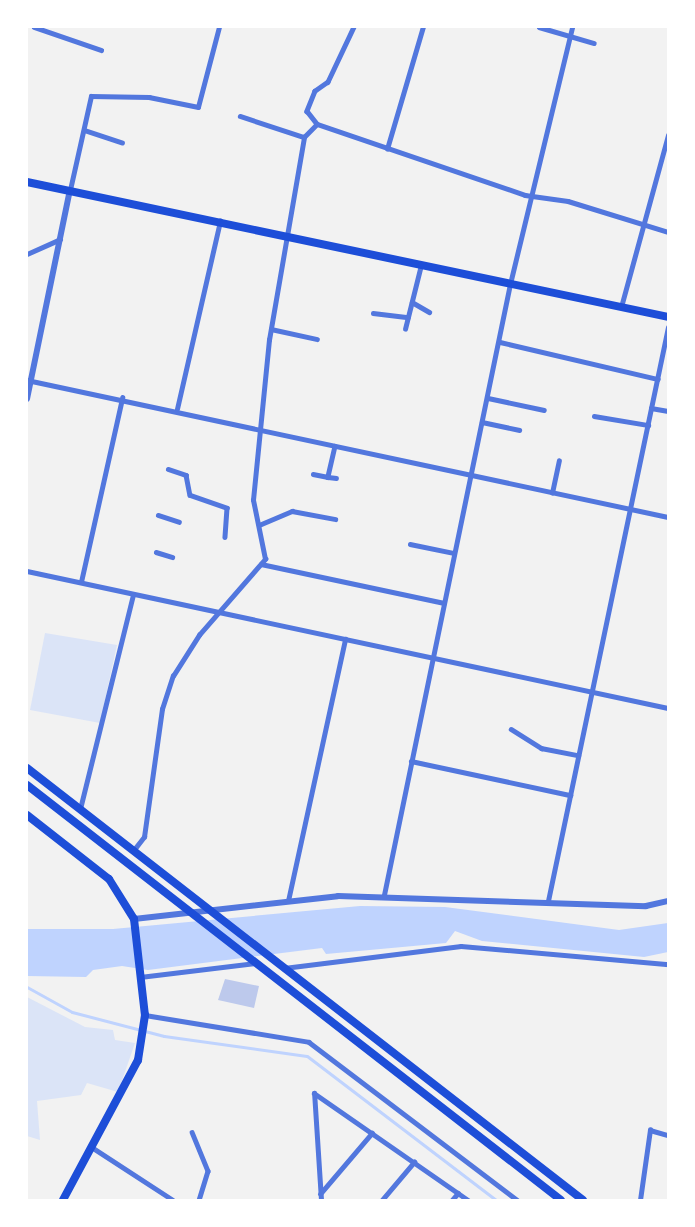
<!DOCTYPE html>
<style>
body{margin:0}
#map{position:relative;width:695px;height:1227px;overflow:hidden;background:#f2f2f2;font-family:"IBM Plex Serif",serif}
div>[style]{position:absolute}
.green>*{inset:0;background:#dbe4f7}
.water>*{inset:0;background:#bfd3fe}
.stream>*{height:3px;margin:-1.5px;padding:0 1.5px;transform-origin:1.5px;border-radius:1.5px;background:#bfd3fe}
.building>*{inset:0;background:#bdc9ec}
.minor>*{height:4.5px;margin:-2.25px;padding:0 2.25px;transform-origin:2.25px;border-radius:2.25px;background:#5277de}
.tertiary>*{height:6px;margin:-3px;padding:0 3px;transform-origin:3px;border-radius:3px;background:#5277de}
.primary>*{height:8px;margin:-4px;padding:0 4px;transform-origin:4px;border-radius:4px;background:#1d4ed8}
span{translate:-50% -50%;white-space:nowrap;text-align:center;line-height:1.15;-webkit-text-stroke:6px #fff;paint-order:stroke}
.frame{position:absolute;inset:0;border:28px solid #fff;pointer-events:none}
</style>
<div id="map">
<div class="green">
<i style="clip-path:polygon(45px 633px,117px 645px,100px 723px,30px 710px)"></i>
<i style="clip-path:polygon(27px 997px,85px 1027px,113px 1030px,115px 1040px,135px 1043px,118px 1092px,87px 1083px,81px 1095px,37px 1101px,40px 1140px,27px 1136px)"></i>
</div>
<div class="water">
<i style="clip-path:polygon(360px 906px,445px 907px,619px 930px,668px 923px,668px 952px,644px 957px,482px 941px,455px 931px,446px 943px,326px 954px,322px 948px,148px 970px,122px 966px,93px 970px,86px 977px,27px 976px,27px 929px,113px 929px)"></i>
</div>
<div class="stream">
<i style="left:27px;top:987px;width:51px;rotate:29.1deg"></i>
<i style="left:72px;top:1012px;width:95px;rotate:14.6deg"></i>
<i style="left:164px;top:1036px;width:144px;rotate:8deg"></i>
<i style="left:307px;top:1056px;width:238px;rotate:37.3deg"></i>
</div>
<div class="building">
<i style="clip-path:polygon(225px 979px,259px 986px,254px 1008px,218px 1000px)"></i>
</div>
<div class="minor">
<i style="left:34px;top:27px;width:71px;rotate:18.9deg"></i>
<i style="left:354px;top:27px;width:61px;rotate:115.3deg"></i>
<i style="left:328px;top:82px;width:16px;rotate:145deg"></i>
<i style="left:315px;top:91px;width:22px;rotate:112deg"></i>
<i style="left:307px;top:111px;width:16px;rotate:52deg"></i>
<i style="left:317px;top:124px;width:220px;rotate:18.8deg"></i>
<i style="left:525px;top:195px;width:43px;rotate:7.9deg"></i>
<i style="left:568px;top:201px;width:105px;rotate:17.2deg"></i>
<i style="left:539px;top:27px;width:57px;rotate:16.2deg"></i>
<i style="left:240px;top:116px;width:67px;rotate:18.2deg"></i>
<i style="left:84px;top:130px;width:40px;rotate:18deg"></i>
<i style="left:387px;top:149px;width:127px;rotate:-73.6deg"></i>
<i style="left:70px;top:190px;width:96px;rotate:-77.4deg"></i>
<i style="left:91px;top:96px;width:58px;rotate:1deg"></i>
<i style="left:149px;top:97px;width:50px;rotate:11.5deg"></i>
<i style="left:198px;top:107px;width:83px;rotate:-75.3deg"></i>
<i style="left:27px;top:254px;width:36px;rotate:-24deg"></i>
<i style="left:412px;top:302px;width:20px;rotate:30deg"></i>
<i style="left:621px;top:307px;width:178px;rotate:-74.7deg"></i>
<i style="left:373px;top:313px;width:35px;rotate:7deg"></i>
<i style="left:271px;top:329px;width:47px;rotate:12.3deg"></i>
<i style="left:405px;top:329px;width:66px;rotate:-76deg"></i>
<i style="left:500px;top:342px;width:162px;rotate:13.2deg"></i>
<i style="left:27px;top:380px;width:655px;rotate:12.06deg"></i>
<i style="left:488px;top:398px;width:57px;rotate:12.1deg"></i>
<i style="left:651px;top:408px;width:17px;rotate:10deg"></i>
<i style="left:177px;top:409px;width:193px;rotate:-77.1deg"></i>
<i style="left:594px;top:416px;width:55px;rotate:9.5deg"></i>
<i style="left:482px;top:422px;width:38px;rotate:12deg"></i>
<i style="left:335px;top:446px;width:32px;rotate:103deg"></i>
<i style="left:328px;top:477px;width:8px;rotate:7deg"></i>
<i style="left:168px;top:469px;width:19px;rotate:18deg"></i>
<i style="left:186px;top:475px;width:20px;rotate:79deg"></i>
<i style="left:190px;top:495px;width:39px;rotate:19deg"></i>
<i style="left:227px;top:508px;width:29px;rotate:94deg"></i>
<i style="left:313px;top:474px;width:15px;rotate:11deg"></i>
<i style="left:552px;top:493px;width:33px;rotate:-78deg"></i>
<i style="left:158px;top:515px;width:22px;rotate:18deg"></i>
<i style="left:259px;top:525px;width:36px;rotate:-23deg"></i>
<i style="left:292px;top:511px;width:44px;rotate:10.5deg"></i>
<i style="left:410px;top:544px;width:45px;rotate:11.6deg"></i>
<i style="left:156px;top:552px;width:17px;rotate:17deg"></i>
<i style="left:261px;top:564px;width:187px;rotate:12deg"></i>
<i style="left:27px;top:571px;width:655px;rotate:12.06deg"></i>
<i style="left:81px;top:582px;width:189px;rotate:-77.4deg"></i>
<i style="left:511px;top:729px;width:36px;rotate:32deg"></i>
<i style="left:541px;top:748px;width:38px;rotate:11deg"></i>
<i style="left:411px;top:761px;width:163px;rotate:12.1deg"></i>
<i style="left:80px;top:809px;width:220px;rotate:-76.1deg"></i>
<i style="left:133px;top:851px;width:18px;rotate:-52deg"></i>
<i style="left:144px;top:837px;width:129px;rotate:-82deg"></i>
<i style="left:162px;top:709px;width:35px;rotate:-72deg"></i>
<i style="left:173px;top:676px;width:49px;rotate:-57.6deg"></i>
<i style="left:199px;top:635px;width:101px;rotate:-49deg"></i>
<i style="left:265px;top:559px;width:60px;rotate:-101.5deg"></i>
<i style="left:253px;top:500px;width:161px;rotate:-84.3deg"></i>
<i style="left:269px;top:340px;width:206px;rotate:-80.2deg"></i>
<i style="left:304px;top:137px;width:18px;rotate:-45deg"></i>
<i style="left:384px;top:895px;width:624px;rotate:-78.35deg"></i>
<i style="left:510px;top:284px;width:264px;rotate:-76.4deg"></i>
<i style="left:288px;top:901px;width:268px;rotate:-77.7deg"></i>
<i style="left:548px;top:901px;width:586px;rotate:-78.19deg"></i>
<i style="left:284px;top:968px;width:178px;rotate:-7.1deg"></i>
<i style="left:461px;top:946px;width:208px;rotate:5deg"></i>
<i style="left:140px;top:977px;width:116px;rotate:-6.9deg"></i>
<i style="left:145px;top:1015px;width:166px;rotate:9.3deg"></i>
<i style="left:309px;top:1042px;width:261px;rotate:37.2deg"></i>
<i style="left:192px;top:1132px;width:42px;rotate:67.7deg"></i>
<i style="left:208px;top:1171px;width:30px;rotate:107deg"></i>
<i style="left:93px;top:1148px;width:95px;rotate:33deg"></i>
<i style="left:320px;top:1194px;width:80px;rotate:-49.6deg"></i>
<i style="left:321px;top:1200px;width:107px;rotate:-93.7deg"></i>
<i style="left:314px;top:1093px;width:188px;rotate:34.8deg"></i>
<i style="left:382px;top:1200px;width:50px;rotate:-49.9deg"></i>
<i style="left:452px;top:1200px;width:9px;rotate:-49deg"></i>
<i style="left:640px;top:1200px;width:71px;rotate:-81.9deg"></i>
<i style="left:650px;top:1130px;width:19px;rotate:16deg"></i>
</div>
<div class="tertiary">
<i style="left:27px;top:399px;width:213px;rotate:-78.4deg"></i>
<i style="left:134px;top:919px;width:205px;rotate:-6.4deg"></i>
<i style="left:338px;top:896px;width:308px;rotate:1.9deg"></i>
<i style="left:646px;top:906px;width:23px;rotate:-13deg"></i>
</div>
<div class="primary">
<i style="left:27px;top:182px;width:655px;rotate:11.89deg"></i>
<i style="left:27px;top:768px;width:704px;rotate:37.85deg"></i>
<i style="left:27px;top:785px;width:676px;rotate:37.85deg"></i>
<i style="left:27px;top:815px;width:104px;rotate:38deg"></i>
<i style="left:109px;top:879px;width:47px;rotate:58deg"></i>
<i style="left:134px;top:919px;width:97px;rotate:83.5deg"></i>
<i style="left:145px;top:1015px;width:46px;rotate:98.8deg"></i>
<i style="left:138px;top:1060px;width:159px;rotate:118.2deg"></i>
</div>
<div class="frame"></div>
</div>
